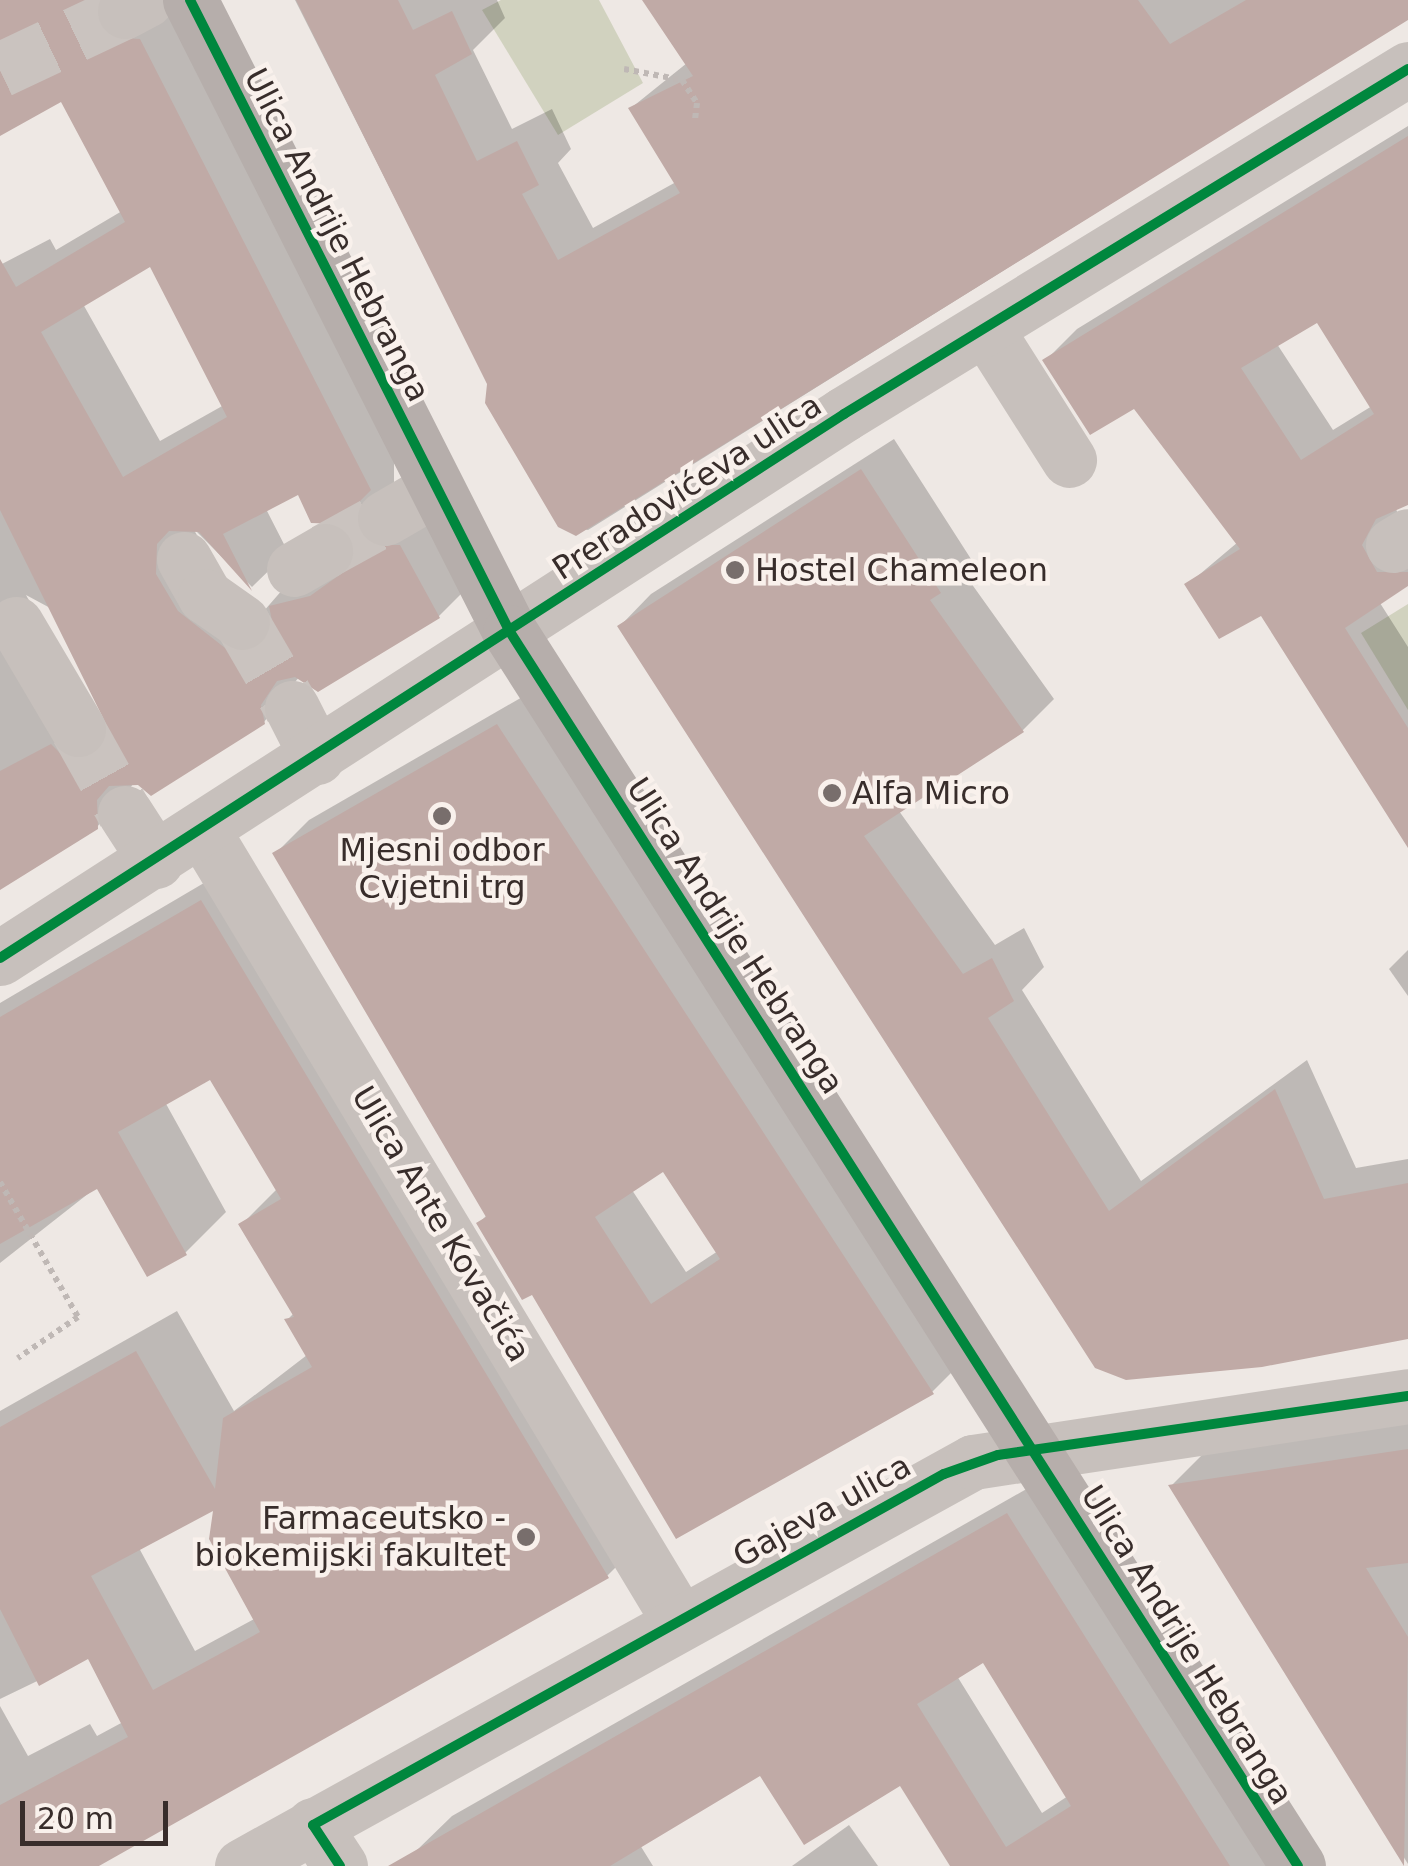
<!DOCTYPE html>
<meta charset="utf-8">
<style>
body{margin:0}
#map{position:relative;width:1408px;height:1866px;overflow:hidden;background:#eee8e4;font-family:"DejaVu Sans",sans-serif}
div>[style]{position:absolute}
.green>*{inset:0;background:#d1d2bf}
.shadow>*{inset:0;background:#0003}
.building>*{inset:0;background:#c0aaa6}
.minor-tunnel>*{height:55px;margin-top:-27.5px;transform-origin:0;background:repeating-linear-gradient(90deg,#cac3bf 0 55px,transparent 0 83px)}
.path>*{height:6px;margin-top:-3px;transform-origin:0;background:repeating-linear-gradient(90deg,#bfb8b5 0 5px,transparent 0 10px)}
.minor>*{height:55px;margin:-27.5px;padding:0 27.5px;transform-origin:27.5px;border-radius:27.5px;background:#c7c0bc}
.major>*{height:55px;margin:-27.5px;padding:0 27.5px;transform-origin:27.5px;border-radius:27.5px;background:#b6aeab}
.cycleway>*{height:10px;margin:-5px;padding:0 5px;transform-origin:5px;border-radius:5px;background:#00873e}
.dots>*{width:28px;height:28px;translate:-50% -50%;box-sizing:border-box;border:5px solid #f9f1ec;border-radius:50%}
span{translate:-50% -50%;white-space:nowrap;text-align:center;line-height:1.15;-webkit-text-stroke:9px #f9f1ec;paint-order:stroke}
.street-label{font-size:32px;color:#382d2b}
.poi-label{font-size:32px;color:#382d2b}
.left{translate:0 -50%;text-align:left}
.right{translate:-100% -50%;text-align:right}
.scale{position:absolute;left:20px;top:1801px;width:148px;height:45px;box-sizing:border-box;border:5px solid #382d2b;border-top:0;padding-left:12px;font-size:30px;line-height:35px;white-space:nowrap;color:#382d2b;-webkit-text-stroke:8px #f9f1ec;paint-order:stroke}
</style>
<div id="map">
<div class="green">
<i style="clip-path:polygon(501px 0,599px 0,643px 83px,558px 135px,482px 10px)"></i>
<i style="clip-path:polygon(1408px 604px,1408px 710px,1361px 633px)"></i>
</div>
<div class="shadow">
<i style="clip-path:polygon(evenodd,0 0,177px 2px,407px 451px,394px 464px,394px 495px,437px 509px,476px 579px,439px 616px,299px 677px,264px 722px,134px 783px,97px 827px,0 887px,0 265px,50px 239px,56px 250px,122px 211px,62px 99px,0 133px,0 0,151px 263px,224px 405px,160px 441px,83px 304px,151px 263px,0 0,299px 492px,354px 533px,355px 556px,304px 565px,263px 612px,224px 585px,193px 528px,252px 587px,288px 552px,266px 509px,299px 492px,0 0,26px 595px,52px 609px,106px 719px,89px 708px,26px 595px)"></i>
<i style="clip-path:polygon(295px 0,497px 0,505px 18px,473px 50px,512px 129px,552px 109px,571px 149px,558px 163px,593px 228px,676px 182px,631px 108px,687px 63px,645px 0,1408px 0,1408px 18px,588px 530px,560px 525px)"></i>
<i style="clip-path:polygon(evenodd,1408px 126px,1408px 502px,1396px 509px,1408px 539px,1408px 584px,1380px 603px,1408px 647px,1408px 844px,1262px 613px,1187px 585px,1238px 542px,1135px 406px,1046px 360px,1077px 329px,1408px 126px,1318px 319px,1372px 406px,1333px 430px,1277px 344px,1318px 319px)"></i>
<i style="clip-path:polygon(894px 439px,971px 559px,961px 569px,1054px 699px,1023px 730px,899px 811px,995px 945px,1024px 928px,1044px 967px,1022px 990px,1141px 1181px,1307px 1060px,1356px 1168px,1408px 1159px,1408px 1335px,1126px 1377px,620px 626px,651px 594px)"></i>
<i style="clip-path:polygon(evenodd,531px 692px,965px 1359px,932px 1392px,533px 1292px,479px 1223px,488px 1214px,275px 854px,309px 820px,531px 692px,664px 1169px,718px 1251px,686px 1272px,632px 1190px,664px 1169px)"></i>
<i style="clip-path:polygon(evenodd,243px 860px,648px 1535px,607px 1576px,91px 1866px,0 1866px,0 1706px,28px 1756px,90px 1724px,97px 1736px,123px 1722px,89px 1656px,0 1699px,0 1411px,177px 1311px,234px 1411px,307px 1355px,287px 1320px,294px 1313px,241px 1225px,278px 1188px,210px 1076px,165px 1102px,226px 1212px,185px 1253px,98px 1186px,0 1263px,0 1003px,243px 860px,216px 1506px,256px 1618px,195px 1651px,139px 1548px,216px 1506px)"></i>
<i style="clip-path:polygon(1408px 950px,1408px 996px,1389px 969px)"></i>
<i style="clip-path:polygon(1408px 1413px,1408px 1864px,1171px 1486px,1215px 1442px)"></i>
<i style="clip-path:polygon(evenodd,1044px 1479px,1282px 1866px,953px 1866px,900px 1783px,760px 1773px,640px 1845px,653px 1866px,426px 1866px,416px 1851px,452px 1816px,1044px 1479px,984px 1660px,1068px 1796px,1042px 1813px,957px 1676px,984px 1660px)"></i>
<i style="clip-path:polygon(849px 1825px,878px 1866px,792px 1866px)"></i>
</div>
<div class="building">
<i style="clip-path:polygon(evenodd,0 0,97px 0,108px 37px,140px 39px,371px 490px,358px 503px,358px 533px,370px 545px,400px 545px,440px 618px,318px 692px,295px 677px,277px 681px,261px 705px,265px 724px,151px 796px,138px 785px,109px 786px,97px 800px,98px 829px,0 890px,0 771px,51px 744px,64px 757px,93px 756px,109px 730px,0 510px,0 259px,16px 287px,125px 222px,61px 102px,0 136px,0 0,150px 267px,227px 417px,123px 477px,41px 332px,150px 267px,0 0,298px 495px,311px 523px,340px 524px,351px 535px,352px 566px,310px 596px,269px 606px,273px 626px,256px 650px,225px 648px,178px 611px,156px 574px,157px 544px,169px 531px,199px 532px,252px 591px,223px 534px,298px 495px)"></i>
<i style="clip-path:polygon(296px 0,398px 0,413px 30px,452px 11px,472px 54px,435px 75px,477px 161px,517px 141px,539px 185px,522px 194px,558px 260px,680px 193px,628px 108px,693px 76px,642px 0,1138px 0,1170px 44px,1246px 0,1408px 0,1408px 20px,576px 536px,558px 527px,485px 403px,487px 384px)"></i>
<i style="clip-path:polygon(evenodd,1408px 136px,1408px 505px,1376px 519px,1362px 545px,1377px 572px,1408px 572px,1408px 586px,1345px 628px,1408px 728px,1408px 848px,1261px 616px,1219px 639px,1184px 584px,1240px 549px,1134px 409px,1090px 435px,1042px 360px,1408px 136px,1317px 323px,1374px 414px,1301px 460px,1241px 368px,1317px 323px)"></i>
<i style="clip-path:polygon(861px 469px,941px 593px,930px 600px,1024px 732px,864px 836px,963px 974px,992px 958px,1014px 1001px,988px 1018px,1109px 1211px,1275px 1089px,1324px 1199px,1408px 1183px,1408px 1339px,1262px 1367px,1126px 1380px,1095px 1368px,617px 626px)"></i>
<i style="clip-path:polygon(evenodd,497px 724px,934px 1394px,676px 1539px,532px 1295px,522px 1300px,476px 1223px,486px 1217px,272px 853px,497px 724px,663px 1172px,720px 1259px,651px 1304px,595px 1217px,663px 1172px)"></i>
<i style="clip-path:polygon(evenodd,201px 900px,609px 1578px,99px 1866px,0 1866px,0 1805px,128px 1737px,88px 1659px,39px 1686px,0 1609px,0 1427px,136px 1351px,215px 1489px,223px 1418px,312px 1367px,284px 1319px,294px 1317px,238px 1224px,281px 1199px,210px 1080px,118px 1132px,187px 1255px,147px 1277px,97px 1189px,0 1244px,0 1017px,201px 900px,213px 1511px,209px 1539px,260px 1632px,153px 1690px,91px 1576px,213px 1511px)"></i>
<i style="clip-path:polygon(1408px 1449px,1408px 1563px,1366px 1568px,1408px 1637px,1404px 1866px,1168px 1485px)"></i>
<i style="clip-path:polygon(evenodd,1007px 1513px,1230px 1866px,950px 1866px,900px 1786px,804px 1845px,760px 1776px,610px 1866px,388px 1866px,1007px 1513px,983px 1663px,1071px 1806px,1006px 1847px,917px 1704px,983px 1663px)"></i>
</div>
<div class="minor-tunnel">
<i style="left:0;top:70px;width:138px;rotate:-25.3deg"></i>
<i style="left:325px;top:551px;width:68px;rotate:-28.8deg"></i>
<i style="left:242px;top:622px;width:99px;rotate:59.8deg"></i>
<i style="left:78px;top:729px;width:96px;rotate:60.8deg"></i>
</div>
<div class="path">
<i style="left:624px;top:69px;width:59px;rotate:10.7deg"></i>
<i style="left:682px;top:80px;width:27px;rotate:57deg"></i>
<i style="left:697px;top:103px;width:17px;rotate:97deg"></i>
<i style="left:0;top:1182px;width:156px;rotate:60deg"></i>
<i style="left:78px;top:1317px;width:73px;rotate:145.7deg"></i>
</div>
<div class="minor">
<i style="left:125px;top:11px;width:24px;rotate:-28deg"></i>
<i style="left:986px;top:329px;width:155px;rotate:57.6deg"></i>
<i style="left:385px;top:518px;width:58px;rotate:-30.1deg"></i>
<i style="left:1393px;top:545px;width:17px;rotate:-31deg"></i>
<i style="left:184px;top:559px;width:43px;rotate:60.4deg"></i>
<i style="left:205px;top:596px;width:45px;rotate:35.1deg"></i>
<i style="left:294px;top:569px;width:36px;rotate:-30deg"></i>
<i style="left:16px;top:624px;width:122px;rotate:59.4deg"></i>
<i style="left:292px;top:708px;width:55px;rotate:63deg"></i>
<i style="left:125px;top:813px;width:57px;rotate:57.1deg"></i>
<i style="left:203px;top:831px;width:920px;rotate:58.92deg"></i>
<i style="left:0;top:958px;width:1004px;rotate:-32.8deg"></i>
<i style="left:844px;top:414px;width:661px;rotate:-31.45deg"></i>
<i style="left:313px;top:1825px;width:49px;rotate:56.6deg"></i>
<i style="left:242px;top:1866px;width:835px;rotate:-28.93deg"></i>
<i style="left:973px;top:1462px;width:440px;rotate:-8.6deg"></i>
</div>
<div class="major">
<i style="left:190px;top:0;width:708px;rotate:63.15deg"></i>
<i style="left:510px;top:632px;width:1464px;rotate:57.44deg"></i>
</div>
<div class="cycleway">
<i style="left:190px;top:0;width:708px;rotate:63.15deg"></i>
<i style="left:510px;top:632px;width:1464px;rotate:57.44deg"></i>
<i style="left:0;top:958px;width:1004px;rotate:-32.8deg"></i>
<i style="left:844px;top:414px;width:661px;rotate:-31.45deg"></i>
<i style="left:340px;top:1866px;width:49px;rotate:-123.4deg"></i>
<i style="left:313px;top:1825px;width:722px;rotate:-29.09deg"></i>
<i style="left:944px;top:1474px;width:57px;rotate:-19.4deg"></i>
<i style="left:998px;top:1455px;width:414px;rotate:-8.2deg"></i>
</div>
<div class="dots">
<i style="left:735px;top:570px;background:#786e6c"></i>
<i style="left:832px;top:793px;background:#786e6c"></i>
<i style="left:442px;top:816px;background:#786e6c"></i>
<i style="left:526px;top:1537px;background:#786e6c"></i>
</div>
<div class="street-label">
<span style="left:337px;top:235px;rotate:63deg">Ulica Andrije Hebranga</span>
<span style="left:687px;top:487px;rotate:-33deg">Preradovićeva ulica</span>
<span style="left:735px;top:936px;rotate:57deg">Ulica Andrije Hebranga</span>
<span style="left:441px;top:1224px;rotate:59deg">Ulica Ante Kovačića</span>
<span style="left:822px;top:1511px;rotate:-29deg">Gajeva ulica</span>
<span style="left:1187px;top:1645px;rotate:58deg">Ulica Andrije Hebranga</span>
</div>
<div class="poi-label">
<span class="left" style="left:755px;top:570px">Hostel Chameleon</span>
<span class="left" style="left:852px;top:793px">Alfa Micro</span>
<span style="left:442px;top:869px">Mjesni odbor<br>Cvjetni trg</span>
<span class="right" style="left:506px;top:1537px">Farmaceutsko -<br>biokemijski fakultet</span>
</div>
<div class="scale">20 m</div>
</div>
